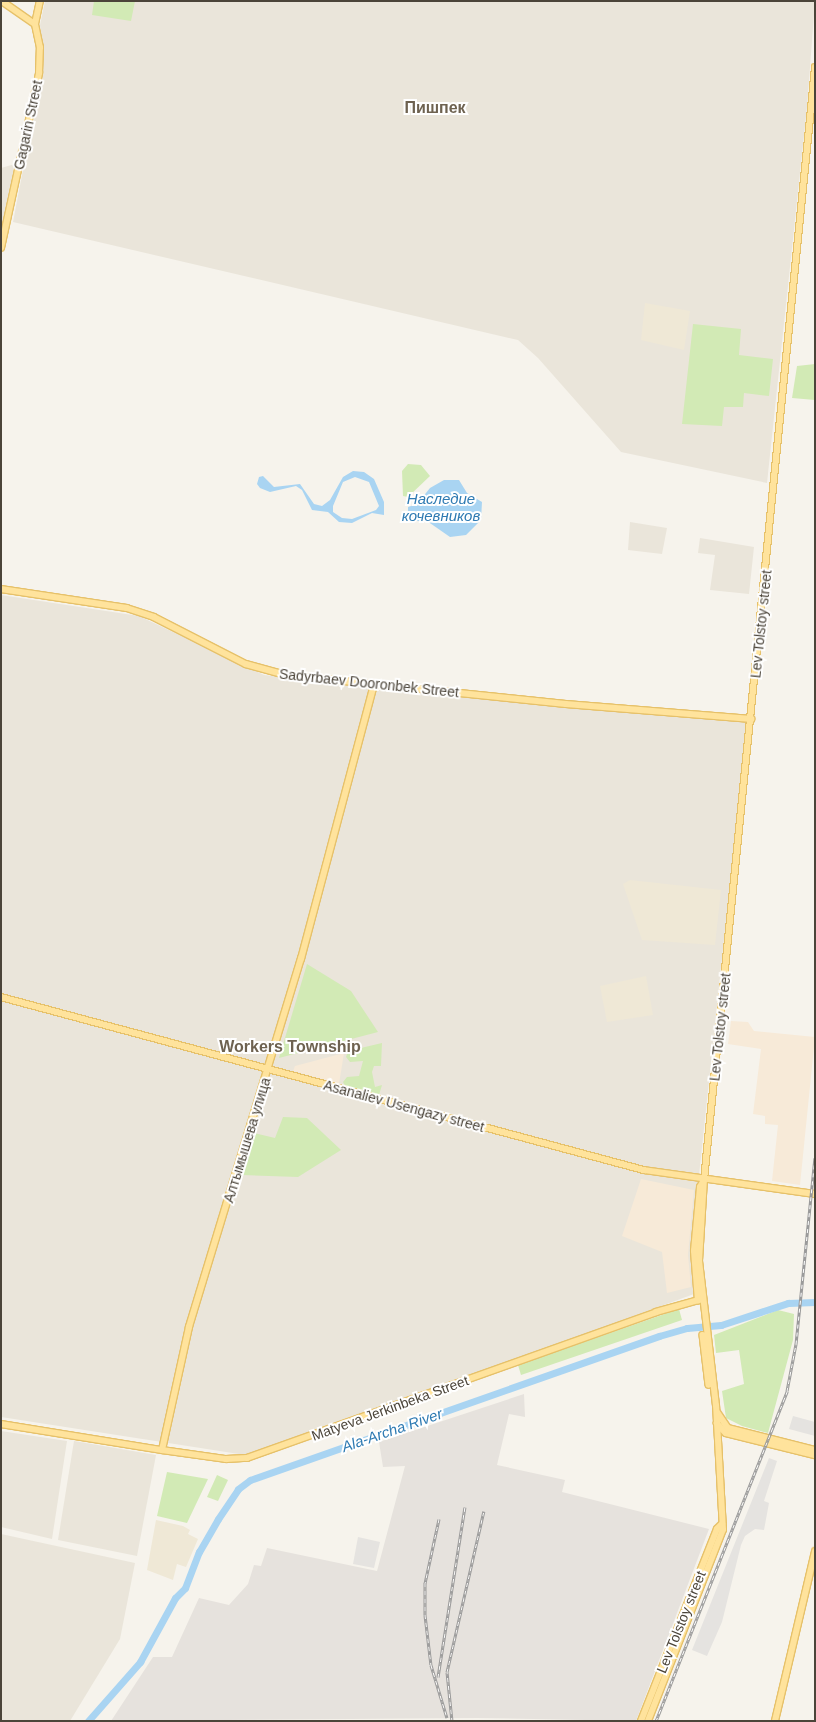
<!DOCTYPE html>
<meta charset="utf-8">
<style>
body{margin:0}
#map{position:relative;width:816px;height:1722px;overflow:hidden;background:#f6f3ec;font-family:Helvetica,sans-serif}
div>[style]{position:absolute}
.residential>*{inset:0;background:#eae5da}
.commercial>*{inset:0;background:#f7ead8}
.industrial>*{inset:0;background:#e6e2dd}
.education>*{inset:0;background:#efe8d6}
.green>*{inset:0;background:#d2eab5}
.parking>*{inset:0;background:#e5e3e0}
.water>*{inset:0;background:#a9d4f2}
.river>*{height:7px;margin:-3.5px;padding:0 3.5px;transform-origin:3.5px;border-radius:3.5px;background:#a9d4f2}
.roads{filter:drop-shadow(1px 0 #e6c16a) drop-shadow(-1px 0 #e6c16a) drop-shadow(0 1px #e6c16a) drop-shadow(0 -1px #e6c16a)}
.major>*{height:5.5px;margin:-2.75px;padding:0 2.75px;transform-origin:2.75px;border-radius:2.75px;background:#ffe39c}
.rail>*{height:3px;margin-top:-1.5px;transform-origin:0;background:repeating-linear-gradient(90deg,#fff 0 4px,#9a9a9a 0 8px);box-sizing:border-box;border-block:1px solid #9a9a9a}
span{translate:-50% -50%;white-space:nowrap;text-align:center;line-height:1.15;-webkit-text-stroke:4px #fff;paint-order:stroke}
.street-label{font-size:14px;color:#4b4439}
.water-label{font-size:15px;color:#2e7ab2;font-style:italic}
.quarter-label{font-size:16px;color:#6e6250;font-weight:700}
.frame{position:absolute;inset:0;border:2px solid #4b4439;pointer-events:none}
</style>
<div id="map">
<div class="residential">
<i style="clip-path:polygon(45px 1px,815px 1px,807px 107px,767px 483px,621px 452px,538px 358px,518px 340px,13px 222px,43px 66px,40px 25px)"></i>
<i style="clip-path:polygon(15px 164px,1px 228px,1px 168px)"></i>
<i style="clip-path:polygon(630px 522px,667px 528px,662px 554px,628px 550px)"></i>
<i style="clip-path:polygon(700px 538px,754px 547px,749px 594px,710px 590px,715px 555px,698px 553px)"></i>
<i style="clip-path:polygon(1px 595px,139px 616px,264px 675px,384px 690px,747px 722px,691px 1251px,694px 1294px,256px 1454px,239px 1454px,1px 1417px)"></i>
<i style="clip-path:polygon(1px 1431px,67px 1441px,52px 1539px,1px 1527px)"></i>
<i style="clip-path:polygon(74px 1441px,156px 1455px,137px 1556px,58px 1540px)"></i>
<i style="clip-path:polygon(1px 1534px,135px 1563px,120px 1639px,70px 1721px,1px 1721px)"></i>
</div>
<div class="commercial">
<i style="clip-path:polygon(731px 1021px,748px 1022px,754px 1031px,815px 1037px,800px 1185px,772px 1181px,778px 1125px,765px 1124px,765px 1116px,753px 1114px,761px 1049px,728px 1044px)"></i>
<i style="clip-path:polygon(344px 1053px,339px 1084px,293px 1071px,295px 1066px)"></i>
<i style="clip-path:polygon(641px 1179px,694px 1190px,688px 1255px,691px 1287px,667px 1293px,662px 1252px,622px 1236px)"></i>
</div>
<div class="industrial">
<i style="clip-path:polygon(524px 1394px,525px 1417px,509px 1414px,497px 1465px,565px 1480px,562px 1492px,709px 1529px,636px 1721px,477px 1718px,111px 1721px,153px 1657px,172px 1657px,199px 1598px,229px 1605px,248px 1584px,254px 1565px,261px 1566px,267px 1548px,377px 1571px,405px 1466px,383px 1467px,379px 1442px)"></i>
</div>
<div class="education">
<i style="clip-path:polygon(645px 303px,690px 311px,684px 350px,641px 340px)"></i>
<i style="clip-path:polygon(630px 880px,721px 890px,715px 945px,642px 940px,623px 884px)"></i>
<i style="clip-path:polygon(646px 976px,653px 1015px,607px 1022px,600px 986px)"></i>
<i style="clip-path:polygon(156px 1520px,183px 1526px,190px 1530px,188px 1534px,198px 1539px,186px 1567px,177px 1564px,173px 1580px,147px 1570px)"></i>
</div>
<div class="green">
<i style="clip-path:polygon(94px 1px,135px 1px,131px 21px,92px 15px)"></i>
<i style="clip-path:polygon(693px 324px,741px 329px,739px 355px,773px 359px,769px 396px,744px 393px,743px 407px,724px 407px,722px 426px,682px 424px)"></i>
<i style="clip-path:polygon(815px 364px,815px 400px,792px 398px,797px 366px)"></i>
<i style="clip-path:polygon(408px 464px,421px 465px,430px 476px,408px 497px,403px 496px,402px 471px)"></i>
<i style="clip-path:polygon(307px 964px,351px 991px,378px 1032px,279px 1058px)"></i>
<i style="clip-path:polygon(382px 1043px,381px 1066px,374px 1066px,372px 1072px,375px 1087px,382px 1085px,379px 1095px,345px 1086px,343px 1082px,347px 1077px,359px 1076px,363px 1061px,350px 1062px,346px 1057px,348px 1051px)"></i>
<i style="clip-path:polygon(283px 1117px,307px 1118px,341px 1150px,298px 1177px,242px 1175px,254px 1133px,275px 1138px)"></i>
<i style="clip-path:polygon(679px 1309px,682px 1320px,521px 1375px,518px 1365px)"></i>
<i style="clip-path:polygon(778px 1310px,794px 1314px,793px 1340px,768px 1433px,742px 1426px,726px 1418px,722px 1391px,744px 1384px,739px 1350px,716px 1353px,714px 1335px)"></i>
<i style="clip-path:polygon(167px 1472px,208px 1479px,187px 1523px,157px 1516px)"></i>
<i style="clip-path:polygon(217px 1475px,228px 1480px,218px 1501px,207px 1497px)"></i>
</div>
<div class="parking">
<i style="clip-path:polygon(793px 1416px,815px 1422px,815px 1436px,789px 1429px)"></i>
<i style="clip-path:polygon(769px 1458px,777px 1461px,764px 1501px,769px 1503px,764px 1530px,755px 1529px,745px 1536px,741px 1545px,722px 1622px,707px 1656px,692px 1650px)"></i>
<i style="clip-path:polygon(358px 1537px,380px 1542px,374px 1568px,353px 1564px)"></i>
</div>
<div class="water">
<i style="clip-path:polygon(evenodd,353px 471px,364px 472px,374px 479px,384px 502px,384px 515px,372px 513px,352px 523px,339px 522px,328px 512px,312px 510px,302px 490px,296px 486px,270px 492px,260px 488px,257px 484px,259px 477px,263px 476px,274px 487px,300px 484px,314px 504px,322px 506px,330px 500px,343px 477px,353px 471px,355px 477px,369px 482px,379px 506px,376px 510px,352px 519px,342px 518px,333px 512px,333px 506px,343px 482px,355px 477px)"></i>
<i style="clip-path:polygon(444px 480px,459px 480px,467px 493px,482px 502px,481px 520px,466px 535px,450px 537px,427px 521px,408px 521px,408px 507px,417px 504px,430px 488px)"></i>
</div>
<div class="river">
<i style="left:88px;top:1721px;width:79px;rotate:-48.6deg"></i>
<i style="left:140px;top:1662px;width:73px;rotate:-61.3deg"></i>
<i style="left:175px;top:1598px;width:14px;rotate:-45deg"></i>
<i style="left:185px;top:1588px;width:39px;rotate:-69deg"></i>
<i style="left:199px;top:1552px;width:38px;rotate:-60deg"></i>
<i style="left:218px;top:1519px;width:36px;rotate:-56deg"></i>
<i style="left:238px;top:1489px;width:15px;rotate:-37deg"></i>
<i style="left:250px;top:1480px;width:434px;rotate:-19.4deg"></i>
<i style="left:659px;top:1336px;width:29px;rotate:-16deg"></i>
<i style="left:687px;top:1328px;width:34px;rotate:-5deg"></i>
<i style="left:721px;top:1325px;width:71px;rotate:-18.2deg"></i>
<i style="left:788px;top:1303px;width:27px;rotate:-2deg"></i>
</div>
<div class="roads">
<div class="major">
<i style="left:2px;top:1px;width:40px;rotate:34.9deg"></i>
<i style="left:1px;top:248px;width:179px;rotate:-77.7deg"></i>
<i style="left:39px;top:73px;width:25px;rotate:-88deg"></i>
<i style="left:40px;top:48px;width:25px;rotate:-102deg"></i>
<i style="left:35px;top:24px;width:24px;rotate:-78deg"></i>
<i style="left:1px;top:589px;width:127px;rotate:8.6deg"></i>
<i style="left:127px;top:608px;width:28px;rotate:18deg"></i>
<i style="left:154px;top:617px;width:103px;rotate:27.1deg"></i>
<i style="left:246px;top:664px;width:41px;rotate:15.4deg"></i>
<i style="left:286px;top:675px;width:281px;rotate:5.9deg"></i>
<i style="left:566px;top:704px;width:186px;rotate:4.6deg"></i>
<i style="left:1px;top:997px;width:666px;rotate:15.06deg"></i>
<i style="left:644px;top:1170px;width:173px;rotate:8deg"></i>
<i style="left:698px;top:1301px;width:50px;rotate:-94.6deg"></i>
<i style="left:694px;top:1251px;width:64px;rotate:-84.6deg"></i>
<i style="left:700px;top:1187px;width:8px;rotate:-60deg"></i>
<i style="left:703px;top:1335px;width:50px;rotate:83.2deg"></i>
<i style="left:718px;top:1413px;width:18px;rotate:56deg"></i>
<i style="left:717px;top:1423px;width:13px;rotate:48deg"></i>
<i style="left:726px;top:1433px;width:92px;rotate:13.9deg"></i>
<i style="left:1px;top:1424px;width:163px;rotate:9.2deg"></i>
<i style="left:162px;top:1450px;width:65px;rotate:8deg"></i>
<i style="left:226px;top:1459px;width:21px;rotate:-3deg"></i>
<i style="left:247px;top:1458px;width:434px;rotate:-19.6deg"></i>
<i style="left:656px;top:1312px;width:48px;rotate:-15.8deg"></i>
<i style="left:728px;top:1428px;width:90px;rotate:14.2deg"></i>
<i style="left:162px;top:1450px;width:126px;rotate:-77.6deg"></i>
<i style="left:189px;top:1327px;width:385px;rotate:-73.1deg"></i>
<i style="left:301px;top:959px;width:284px;rotate:-75.1deg"></i>
<i style="left:641px;top:1721px;width:206px;rotate:-68.4deg"></i>
<i style="left:717px;top:1529px;width:7px;rotate:-45deg"></i>
<i style="left:648px;top:1721px;width:205px;rotate:-68.6deg"></i>
<i style="left:723px;top:1530px;width:124px;rotate:-93.2deg"></i>
<i style="left:716px;top:1406px;width:146px;rotate:-96.7deg"></i>
<i style="left:699px;top:1261px;width:81px;rotate:-86.5deg"></i>
<i style="left:704px;top:1180px;width:1118px;rotate:-84.3deg"></i>
<i style="left:775px;top:1721px;width:174px;rotate:-76.7deg"></i>
</div>
</div>
<div class="rail">
<i style="left:439px;top:1519px;width:66px;rotate:102.3deg"></i>
<i style="left:425px;top:1583px;width:32px;rotate:90deg"></i>
<i style="left:425px;top:1615px;width:50px;rotate:83.2deg"></i>
<i style="left:431px;top:1665px;width:55px;rotate:73.2deg"></i>
<i style="left:438px;top:1677px;width:172px;rotate:-81deg"></i>
<i style="left:452px;top:1721px;width:49px;rotate:-95.8deg"></i>
<i style="left:447px;top:1672px;width:165px;rotate:-77.1deg"></i>
<i style="left:656px;top:1721px;width:355px;rotate:-68.3deg"></i>
<i style="left:787px;top:1391px;width:48px;rotate:-79.2deg"></i>
<i style="left:796px;top:1344px;width:187px;rotate:-84.2deg"></i>
</div>
<div class="street-label">
<span style="left:28px;top:125px;rotate:-78deg">Gagarin Street</span>
<span style="left:761px;top:624px;rotate:-84deg">Lev Tolstoy street</span>
<span style="left:369px;top:683px;rotate:6deg">Sadyrbaev Dooronbek Street</span>
<span style="left:720px;top:1027px;rotate:-84deg">Lev Tolstoy street</span>
<span style="left:404px;top:1106px;rotate:15deg">Asanaliev Usengazy street</span>
<span style="left:247px;top:1140px;rotate:-73deg">Алтымышева улица</span>
<span style="left:390px;top:1408px;rotate:-20deg">Matyeva Jerkinbeka Street</span>
<span style="left:681px;top:1622px;rotate:-68deg">Lev Tolstoy street</span>
</div>
<div class="water-label">
<span style="left:441px;top:507px">Наследие<br>кочевников</span>
<span style="left:392px;top:1430px;rotate:-19deg">Ala-Archa River</span>
</div>
<div class="quarter-label">
<span style="left:435px;top:108px">Пишпек</span>
<span style="left:290px;top:1047px">Workers Township</span>
</div>
<div class="frame"></div>
</div>
